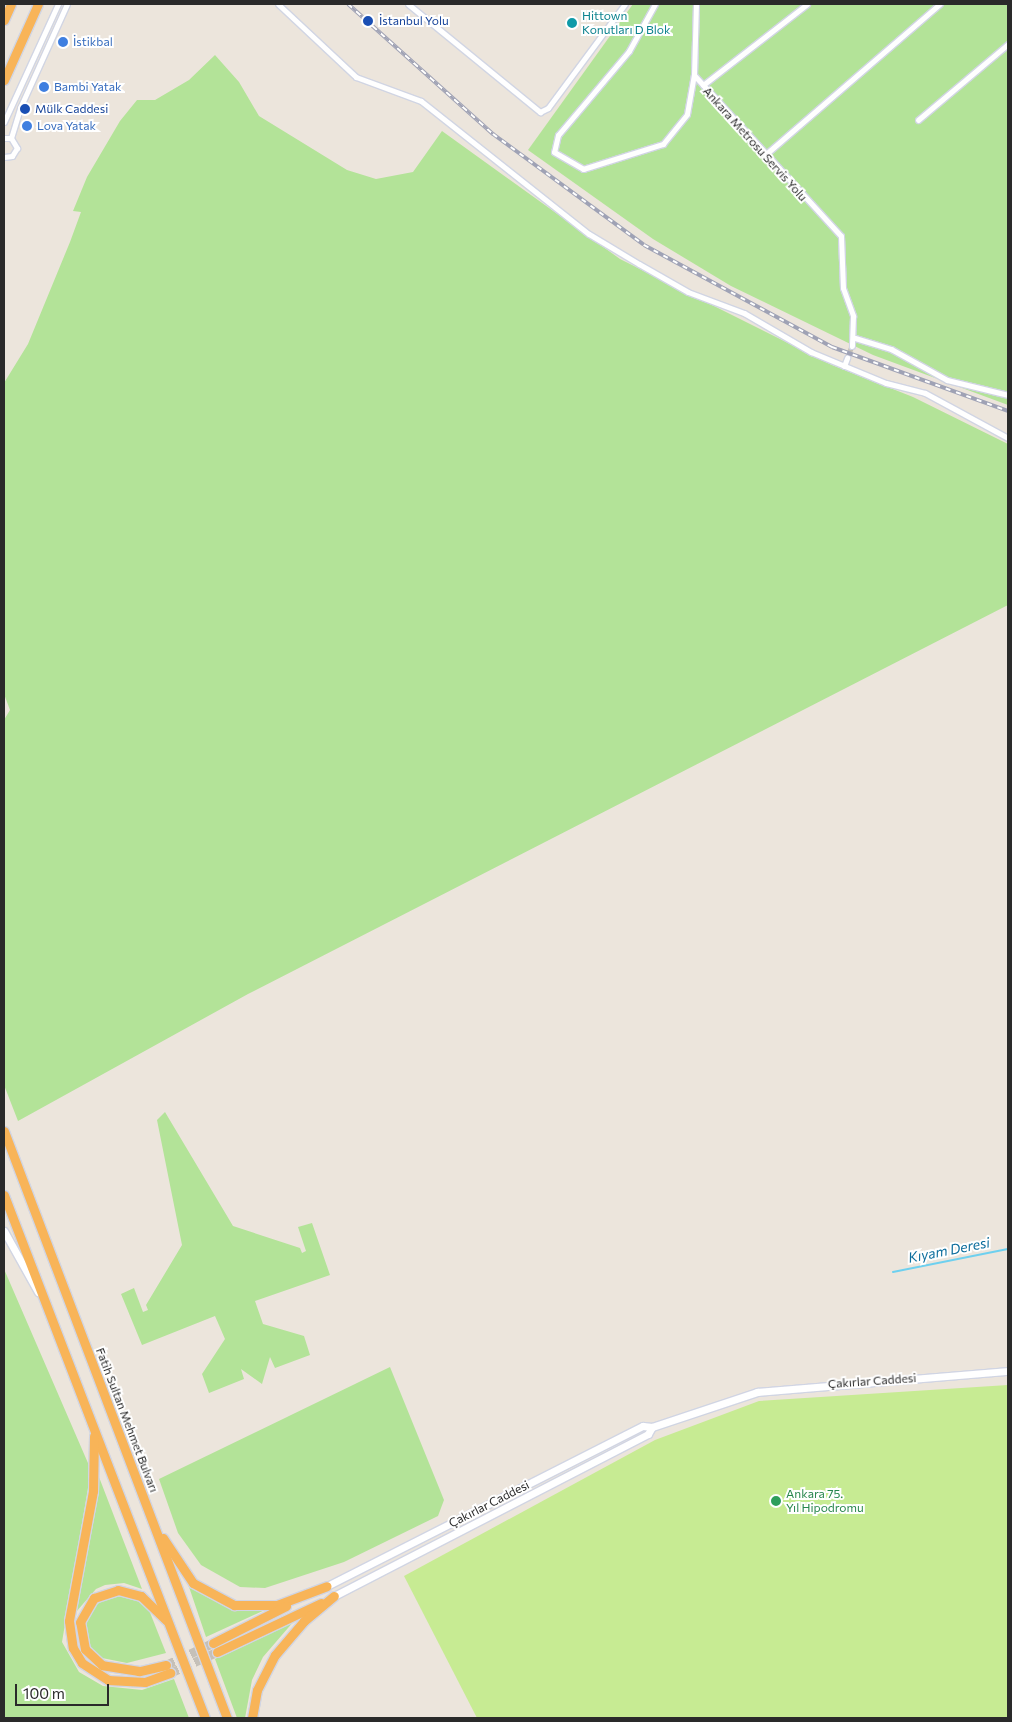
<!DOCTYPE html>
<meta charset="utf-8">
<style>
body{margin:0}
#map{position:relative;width:1012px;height:1722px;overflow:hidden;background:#ece5dc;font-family:Commissioner,sans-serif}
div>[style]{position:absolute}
.green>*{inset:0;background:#b3e398}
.pitch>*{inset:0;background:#c7eb93}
.stream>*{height:2px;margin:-1px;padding:0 1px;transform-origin:1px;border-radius:1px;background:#6ed0ef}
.minor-tunnel>*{height:5px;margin-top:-2.5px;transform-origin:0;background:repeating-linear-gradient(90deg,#c5c0b8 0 5px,transparent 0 7.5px)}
.trunk-tunnel>*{height:9px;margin-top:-4.5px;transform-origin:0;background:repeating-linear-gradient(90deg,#c5c0b8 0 9px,transparent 0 13.5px)}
.roads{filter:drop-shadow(1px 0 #d1d5e3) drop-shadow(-1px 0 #d1d5e3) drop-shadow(0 1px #d1d5e3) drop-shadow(0 -1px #d1d5e3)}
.minor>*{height:5px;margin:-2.5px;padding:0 2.5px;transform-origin:2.5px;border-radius:2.5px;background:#fff}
.secondary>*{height:7px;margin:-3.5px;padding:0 3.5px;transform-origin:3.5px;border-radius:3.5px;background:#fff}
.trunk>*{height:9px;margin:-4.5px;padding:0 4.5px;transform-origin:4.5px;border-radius:4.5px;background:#f8b458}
.rail>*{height:4px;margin-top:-2px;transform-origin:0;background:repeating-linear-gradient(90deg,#fff 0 5.5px,#9fa2b5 0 11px);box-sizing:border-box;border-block:1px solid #9fa2b5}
.dots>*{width:14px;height:14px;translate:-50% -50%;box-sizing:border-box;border:2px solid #fff;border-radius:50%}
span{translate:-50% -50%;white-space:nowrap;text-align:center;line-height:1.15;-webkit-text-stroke:4px #fff;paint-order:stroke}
.culture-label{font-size:12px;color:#0d838f}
.left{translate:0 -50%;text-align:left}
.transit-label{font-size:12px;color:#164399}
.shop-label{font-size:12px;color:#366cbe}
.street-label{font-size:12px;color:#2a2a2a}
.leisure-label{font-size:12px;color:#27864d}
.water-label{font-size:14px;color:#0c6d9c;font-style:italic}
.frame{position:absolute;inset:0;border:5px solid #2a2a2a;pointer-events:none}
.scale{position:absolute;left:15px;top:1684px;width:94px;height:22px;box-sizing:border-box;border:2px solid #2a2a2a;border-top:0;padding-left:6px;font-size:15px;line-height:18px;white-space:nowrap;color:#2a2a2a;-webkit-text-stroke:4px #fff;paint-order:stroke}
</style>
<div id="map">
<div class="green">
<i style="clip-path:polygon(633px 4px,1008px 4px,1008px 405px,873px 355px,731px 286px,653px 239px,528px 150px)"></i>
<i style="clip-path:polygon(215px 55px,239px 82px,259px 116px,347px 170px,376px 179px,413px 172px,442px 131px,620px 259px,832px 365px,913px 397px,1008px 444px,1008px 605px,248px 994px,18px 1121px,4px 1085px,4px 720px,10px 710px,4px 694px,4px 383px,28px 344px,70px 242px,81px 212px,73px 211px,87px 177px,120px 121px,137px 100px,155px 100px,189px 80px)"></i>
<i style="clip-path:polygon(165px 1112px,233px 1226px,300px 1248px,302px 1253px,306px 1251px,298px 1227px,312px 1223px,330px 1275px,255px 1301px,263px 1324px,304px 1336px,310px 1355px,275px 1368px,270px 1357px,262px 1384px,241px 1369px,244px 1379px,209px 1393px,202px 1374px,225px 1339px,215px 1316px,142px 1345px,121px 1294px,134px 1288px,143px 1312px,148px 1310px,146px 1305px,182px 1245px,157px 1120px)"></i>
<i style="clip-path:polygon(4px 1269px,91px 1470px,62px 1642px,79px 1672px,103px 1686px,142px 1690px,174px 1679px,189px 1718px,4px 1718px)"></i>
<i style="clip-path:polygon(390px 1367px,444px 1500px,438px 1516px,344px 1562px,265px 1588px,240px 1587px,201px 1565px,178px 1533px,159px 1479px)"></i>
<i style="clip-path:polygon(99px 1477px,142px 1589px,124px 1583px,105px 1585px,96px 1589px,76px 1612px)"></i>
<i style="clip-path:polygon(187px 1581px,235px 1609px,267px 1609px,206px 1637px)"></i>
<i style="clip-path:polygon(114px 1593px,134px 1597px,149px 1610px,166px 1653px,127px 1663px,102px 1658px,91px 1648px,84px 1632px,86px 1620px,93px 1607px)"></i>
<i style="clip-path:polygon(294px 1621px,263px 1657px,252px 1680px,245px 1718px,237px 1718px,215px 1659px)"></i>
</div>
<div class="pitch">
<i style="clip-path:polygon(1008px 1385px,1008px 1718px,477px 1718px,404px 1576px,655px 1440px,759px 1401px)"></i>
</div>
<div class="stream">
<i style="left:893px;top:1272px;width:117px;rotate:-11.3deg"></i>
</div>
<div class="minor-tunnel">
<i style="left:847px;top:358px;width:13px;rotate:-67deg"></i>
</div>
<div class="trunk-tunnel">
<i style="left:166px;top:1665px;width:52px;rotate:-25.1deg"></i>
<i style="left:170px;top:1673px;width:51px;rotate:-24.1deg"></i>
</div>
<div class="roads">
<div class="minor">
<i style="left:278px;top:4px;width:107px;rotate:43.1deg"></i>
<i style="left:356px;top:77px;width:69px;rotate:20.3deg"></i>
<i style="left:421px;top:101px;width:214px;rotate:38.4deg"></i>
<i style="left:589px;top:234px;width:58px;rotate:31deg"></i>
<i style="left:639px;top:264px;width:56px;rotate:29.7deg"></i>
<i style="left:688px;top:292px;width:60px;rotate:20.6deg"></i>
<i style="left:744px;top:313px;width:78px;rotate:30.2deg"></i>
<i style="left:811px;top:352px;width:81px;rotate:22.5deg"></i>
<i style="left:886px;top:383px;width:40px;rotate:14.4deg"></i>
<i style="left:925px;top:393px;width:94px;rotate:28.5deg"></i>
<i style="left:408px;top:4px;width:171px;rotate:39.3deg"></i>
<i style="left:540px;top:112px;width:9px;rotate:-27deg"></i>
<i style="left:548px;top:108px;width:129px;rotate:-53.5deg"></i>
<i style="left:655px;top:4px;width:54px;rotate:119deg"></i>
<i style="left:629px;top:51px;width:110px;rotate:130.2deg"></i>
<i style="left:558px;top:135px;width:17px;rotate:103deg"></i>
<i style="left:554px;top:152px;width:34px;rotate:30deg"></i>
<i style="left:583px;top:169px;width:84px;rotate:-17.4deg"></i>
<i style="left:663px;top:144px;width:38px;rotate:-51deg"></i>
<i style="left:687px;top:114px;width:40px;rotate:-80deg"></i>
<i style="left:694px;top:75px;width:218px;rotate:47.6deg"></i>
<i style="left:841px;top:236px;width:52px;rotate:87.8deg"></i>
<i style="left:843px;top:288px;width:30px;rotate:70deg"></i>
<i style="left:853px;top:316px;width:30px;rotate:92deg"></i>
<i style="left:694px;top:75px;width:71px;rotate:-88.4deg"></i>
<i style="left:703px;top:85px;width:132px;rotate:-37.9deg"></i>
<i style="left:918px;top:120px;width:118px;rotate:-40.2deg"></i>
<i style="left:4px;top:122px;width:130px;rotate:-65.4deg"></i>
<i style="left:4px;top:138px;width:7px"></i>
<i style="left:11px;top:138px;width:12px;rotate:59deg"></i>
<i style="left:17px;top:148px;width:9px;rotate:122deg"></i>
<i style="left:12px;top:156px;width:8px;rotate:173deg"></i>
<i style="left:11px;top:138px;width:31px;rotate:-73deg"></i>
<i style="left:20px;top:108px;width:114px;rotate:-65.7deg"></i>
<i style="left:766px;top:154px;width:230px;rotate:-40.8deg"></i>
<i style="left:855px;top:338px;width:38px;rotate:17deg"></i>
<i style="left:891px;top:349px;width:64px;rotate:29deg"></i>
<i style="left:947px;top:380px;width:63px;rotate:13.8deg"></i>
<i style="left:844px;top:366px;width:9px;rotate:-69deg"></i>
</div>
<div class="secondary">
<i style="left:4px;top:1231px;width:70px;rotate:60.9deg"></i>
<i style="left:652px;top:1427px;width:111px;rotate:-18.4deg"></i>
<i style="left:757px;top:1392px;width:252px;rotate:-4.8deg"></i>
<i style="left:327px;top:1586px;width:354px;rotate:-26.9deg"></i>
<i style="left:643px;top:1426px;width:9px;rotate:6deg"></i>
<i style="left:652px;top:1427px;width:8px;rotate:120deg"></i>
<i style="left:648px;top:1434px;width:353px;rotate:152.7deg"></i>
</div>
<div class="trunk">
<i style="left:4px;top:20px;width:17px;rotate:-66deg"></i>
<i style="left:4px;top:80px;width:83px;rotate:-65.9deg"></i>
<i style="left:4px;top:1131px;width:628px;rotate:69.2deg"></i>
<i style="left:4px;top:1195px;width:560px;rotate:68.98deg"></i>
<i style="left:94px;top:1436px;width:55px;rotate:91deg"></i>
<i style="left:93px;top:1491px;width:132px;rotate:100.5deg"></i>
<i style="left:69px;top:1621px;width:27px;rotate:82deg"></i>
<i style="left:73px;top:1648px;width:17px;rotate:59deg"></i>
<i style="left:82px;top:1663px;width:31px;rotate:33deg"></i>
<i style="left:108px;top:1680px;width:37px;rotate:3deg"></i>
<i style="left:145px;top:1682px;width:27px;rotate:-20deg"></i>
<i style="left:163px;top:1538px;width:54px;rotate:56.3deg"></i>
<i style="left:193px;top:1583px;width:47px;rotate:28.2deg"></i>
<i style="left:234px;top:1605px;width:43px"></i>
<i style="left:277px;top:1605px;width:53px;rotate:-20.8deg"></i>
<i style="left:213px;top:1643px;width:82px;rotate:-26.9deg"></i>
<i style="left:217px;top:1652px;width:115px;rotate:-25.2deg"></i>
<i style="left:166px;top:1665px;width:28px;rotate:167deg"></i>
<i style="left:139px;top:1671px;width:37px;rotate:-171deg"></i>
<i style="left:102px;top:1665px;width:23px;rotate:-137deg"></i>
<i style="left:85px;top:1649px;width:27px;rotate:-100deg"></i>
<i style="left:80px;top:1622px;width:28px;rotate:-60deg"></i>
<i style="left:94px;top:1598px;width:25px;rotate:-18deg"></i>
<i style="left:118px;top:1590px;width:24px;rotate:15deg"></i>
<i style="left:141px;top:1596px;width:35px;rotate:44deg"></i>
<i style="left:252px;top:1718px;width:28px;rotate:-80deg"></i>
<i style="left:257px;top:1690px;width:39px;rotate:-63deg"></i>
<i style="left:275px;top:1655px;width:45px;rotate:-49.5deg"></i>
<i style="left:304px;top:1621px;width:39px;rotate:-40deg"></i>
</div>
</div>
<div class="rail">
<i style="left:348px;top:4px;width:195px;rotate:41.9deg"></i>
<i style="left:493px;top:134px;width:187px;rotate:36.3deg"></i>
<i style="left:644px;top:245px;width:214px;rotate:28.5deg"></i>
<i style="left:832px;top:347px;width:187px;rotate:20deg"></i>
</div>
<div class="dots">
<i style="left:368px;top:21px;background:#1a4fb4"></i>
<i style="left:572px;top:23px;background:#0f9aa8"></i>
<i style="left:63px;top:42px;background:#3f7fe0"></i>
<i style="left:44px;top:87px;background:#3f7fe0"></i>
<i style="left:25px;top:109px;background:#1a4fb4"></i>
<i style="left:27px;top:126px;background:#3f7fe0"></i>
<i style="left:776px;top:1501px;background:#2e9e5b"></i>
</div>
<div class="culture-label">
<span class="left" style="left:582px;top:23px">Hittown<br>Konutları D Blok</span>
</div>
<div class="transit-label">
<span class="left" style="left:379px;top:21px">İstanbul Yolu</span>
<span class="left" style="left:35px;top:109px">Mülk Caddesi</span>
</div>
<div class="shop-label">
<span class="left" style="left:73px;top:42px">İstikbal</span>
<span class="left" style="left:54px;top:87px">Bambi Yatak</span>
<span class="left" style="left:37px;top:126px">Lova Yatak</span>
</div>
<div class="street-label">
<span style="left:755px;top:144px;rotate:48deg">Ankara Metrosu Servis Yolu</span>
<span style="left:872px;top:1381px;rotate:-4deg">Çakırlar Caddesi</span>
<span style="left:127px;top:1420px;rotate:69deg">Fatih Sultan Mehmet Bulvarı</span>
<span style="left:489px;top:1504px;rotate:-27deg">Çakırlar Caddesi</span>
</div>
<div class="leisure-label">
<span class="left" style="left:786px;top:1501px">Ankara 75.<br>Yıl Hipodromu</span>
</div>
<div class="water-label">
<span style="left:949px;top:1250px;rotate:-11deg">Kıyam Deresi</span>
</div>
<div class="frame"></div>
<div class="scale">100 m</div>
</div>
